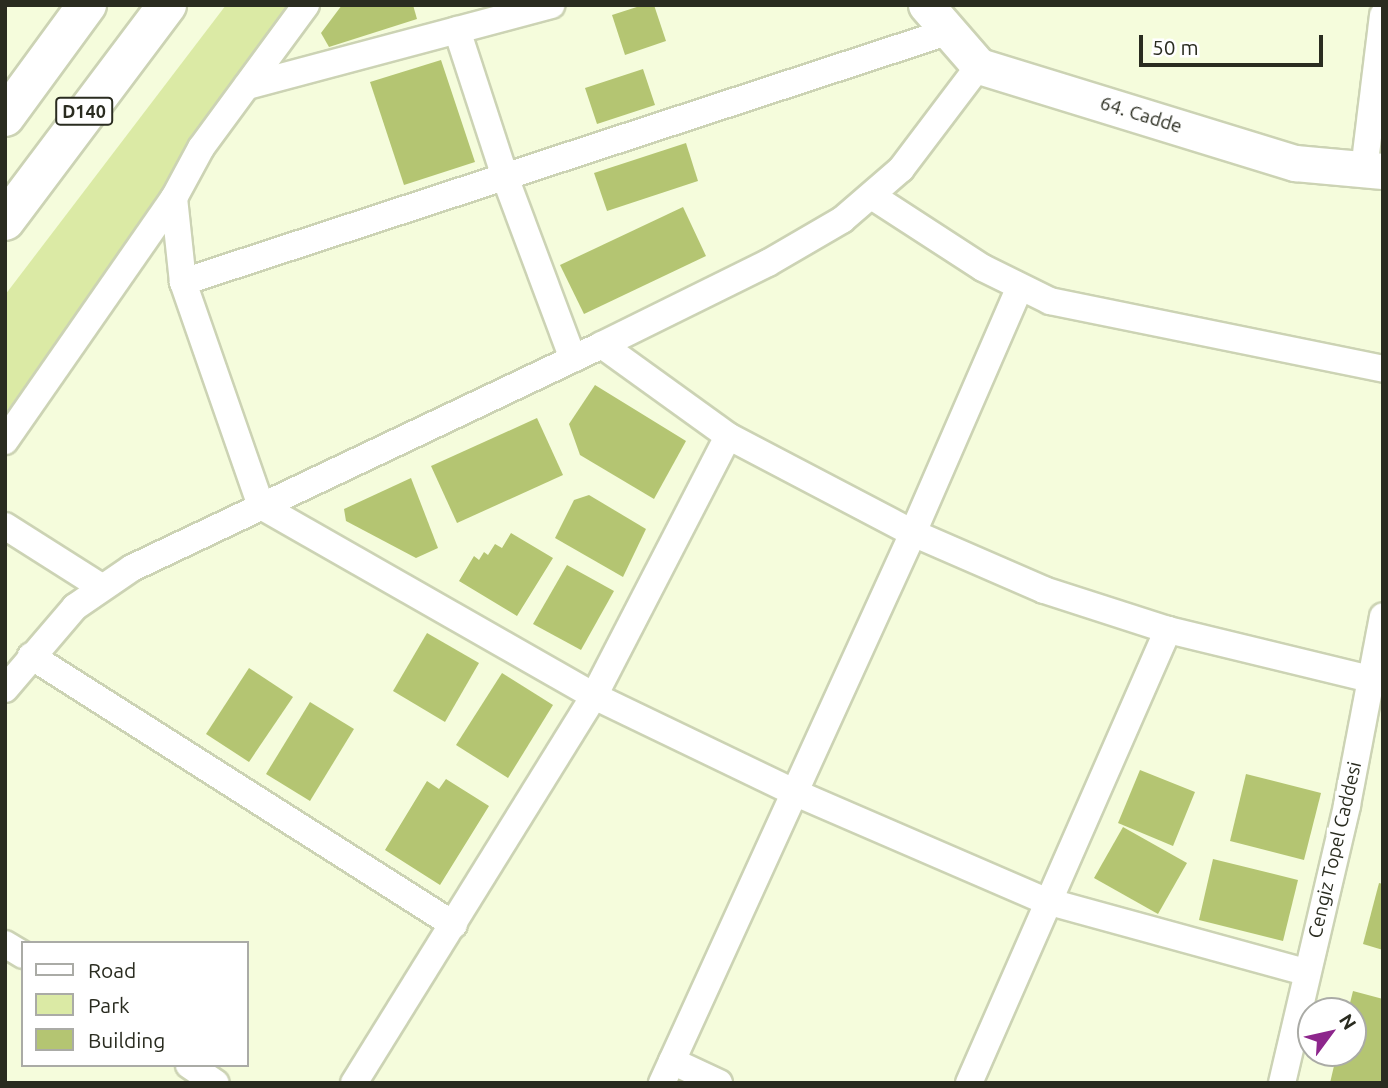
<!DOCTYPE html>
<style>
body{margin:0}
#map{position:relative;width:1388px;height:1088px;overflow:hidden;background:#f5fcdc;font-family:Ubuntu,sans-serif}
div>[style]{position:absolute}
.green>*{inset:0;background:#dbeaa5}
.building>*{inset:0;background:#b4c572}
.roads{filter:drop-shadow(2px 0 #ccd3b4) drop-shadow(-2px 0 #ccd3b4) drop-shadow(0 2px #ccd3b4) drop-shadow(0 -2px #ccd3b4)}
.minor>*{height:26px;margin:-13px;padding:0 13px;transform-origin:13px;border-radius:13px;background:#fff}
.major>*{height:35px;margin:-17.5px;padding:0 17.5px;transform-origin:17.5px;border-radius:17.5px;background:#fff}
.highway>*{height:38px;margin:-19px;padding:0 19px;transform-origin:19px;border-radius:19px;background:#fff}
span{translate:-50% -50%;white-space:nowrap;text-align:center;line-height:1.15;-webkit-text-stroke:7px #fff;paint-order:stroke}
.shield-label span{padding:2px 5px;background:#fff;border:2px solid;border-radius:5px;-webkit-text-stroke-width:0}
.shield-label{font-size:18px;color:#2a2c20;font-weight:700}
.street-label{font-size:19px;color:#2a2c20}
.frame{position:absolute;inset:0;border:7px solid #2a2c20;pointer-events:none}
.legend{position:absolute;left:21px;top:941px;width:228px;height:126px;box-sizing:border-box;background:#fff;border:2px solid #aaaba6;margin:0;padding:9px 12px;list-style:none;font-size:21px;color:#2a2c20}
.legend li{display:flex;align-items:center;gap:14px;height:35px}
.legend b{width:35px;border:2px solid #aaaba6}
.north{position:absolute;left:1297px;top:997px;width:70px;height:70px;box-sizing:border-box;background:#fff;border:2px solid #aaaba6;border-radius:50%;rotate:57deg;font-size:19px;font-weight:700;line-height:28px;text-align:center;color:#2a2c20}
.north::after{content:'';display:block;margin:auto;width:24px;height:32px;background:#8d268c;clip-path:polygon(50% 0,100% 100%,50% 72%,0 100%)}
.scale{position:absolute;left:1139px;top:35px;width:184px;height:32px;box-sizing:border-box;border:4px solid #2a2c20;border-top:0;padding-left:9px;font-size:21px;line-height:24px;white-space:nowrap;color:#2a2c20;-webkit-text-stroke:5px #fff;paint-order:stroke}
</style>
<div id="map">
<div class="green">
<i style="clip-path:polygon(226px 5px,294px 5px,5px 414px,5px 295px)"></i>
</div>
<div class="building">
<i style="clip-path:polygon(342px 5px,413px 5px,417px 19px,329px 47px,321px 33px)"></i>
<i style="clip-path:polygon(643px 5px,654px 5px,666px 41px,625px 55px,612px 15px)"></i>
<i style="clip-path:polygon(441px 60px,475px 162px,404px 185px,370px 82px)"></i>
<i style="clip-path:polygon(643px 69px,655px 105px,597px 124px,585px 88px)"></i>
<i style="clip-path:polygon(686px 143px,698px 181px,607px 211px,594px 173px)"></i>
<i style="clip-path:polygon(683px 207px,706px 256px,584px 314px,560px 265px)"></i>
<i style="clip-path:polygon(595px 385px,686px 441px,654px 499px,580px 455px,569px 424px)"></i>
<i style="clip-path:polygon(537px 418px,563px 475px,457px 523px,431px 466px)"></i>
<i style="clip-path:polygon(411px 478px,438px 548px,416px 558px,346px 521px,344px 509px)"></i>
<i style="clip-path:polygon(589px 495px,646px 529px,623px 577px,555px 538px,574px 500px)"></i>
<i style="clip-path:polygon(511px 533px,553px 558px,517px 616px,459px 581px,474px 556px,479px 560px,484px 552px,488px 555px,495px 544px,502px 548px)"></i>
<i style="clip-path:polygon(567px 565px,614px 591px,581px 650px,533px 624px)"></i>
<i style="clip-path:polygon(427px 633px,479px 663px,445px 722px,393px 691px)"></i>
<i style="clip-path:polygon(249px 668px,293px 697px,249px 762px,206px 734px)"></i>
<i style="clip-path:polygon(502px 673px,553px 705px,508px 778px,456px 745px)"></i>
<i style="clip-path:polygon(310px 702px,354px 729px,310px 801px,266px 774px)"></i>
<i style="clip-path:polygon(1140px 770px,1195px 792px,1173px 846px,1118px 823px)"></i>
<i style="clip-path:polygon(1246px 774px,1321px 793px,1304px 860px,1230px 841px)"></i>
<i style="clip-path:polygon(446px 779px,489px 806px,440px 885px,385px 850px,427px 781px,439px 789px)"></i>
<i style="clip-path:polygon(1123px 827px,1187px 863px,1158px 914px,1094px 878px)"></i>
<i style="clip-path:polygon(1213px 859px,1298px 880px,1283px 941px,1199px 920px)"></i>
<i style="clip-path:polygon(1379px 883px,1383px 884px,1383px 950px,1363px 944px)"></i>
<i style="clip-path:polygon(1353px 991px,1383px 999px,1383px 1083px,1330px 1083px,1337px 1053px,1353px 1053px,1353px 1011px,1348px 1011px)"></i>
</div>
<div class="roads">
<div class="minor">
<i style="left:306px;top:5px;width:177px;rotate:126.3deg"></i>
<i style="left:201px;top:148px;width:57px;rotate:118.4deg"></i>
<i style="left:174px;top:198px;width:84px;rotate:83.9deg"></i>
<i style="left:183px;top:282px;width:237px;rotate:70.8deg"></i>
<i style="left:261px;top:506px;width:383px;rotate:29.7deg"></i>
<i style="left:594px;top:696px;width:224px;rotate:25.7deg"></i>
<i style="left:796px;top:793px;width:272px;rotate:23.4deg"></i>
<i style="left:1046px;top:901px;width:270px;rotate:15.3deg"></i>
<i style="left:457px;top:30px;width:155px;rotate:71.9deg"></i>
<i style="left:505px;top:177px;width:194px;rotate:69.5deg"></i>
<i style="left:247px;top:86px;width:315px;rotate:-14.9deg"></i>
<i style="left:1364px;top:170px;width:156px;rotate:-83deg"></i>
<i style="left:872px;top:196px;width:132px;rotate:33deg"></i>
<i style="left:983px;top:268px;width:75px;rotate:26.2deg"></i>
<i style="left:1050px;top:301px;width:340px;rotate:11.5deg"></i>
<i style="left:183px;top:282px;width:804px;rotate:-18.12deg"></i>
<i style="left:1019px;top:289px;width:266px;rotate:113.5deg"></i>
<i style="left:913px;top:533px;width:143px;rotate:23.5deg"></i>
<i style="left:1044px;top:590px;width:130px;rotate:17.9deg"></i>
<i style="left:602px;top:345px;width:185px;rotate:-26.3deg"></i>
<i style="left:768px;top:263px;width:86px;rotate:-30.2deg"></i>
<i style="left:842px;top:220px;width:78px;rotate:-40.8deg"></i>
<i style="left:901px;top:169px;width:129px;rotate:-52.9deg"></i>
<i style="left:5px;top:441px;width:296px;rotate:-55.2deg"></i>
<i style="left:5px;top:526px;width:114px;rotate:32.4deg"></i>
<i style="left:31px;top:656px;width:501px;rotate:32.45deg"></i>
<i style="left:5px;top:689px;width:108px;rotate:-49.5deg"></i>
<i style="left:75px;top:607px;width:69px;rotate:-34.4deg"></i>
<i style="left:132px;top:568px;width:520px;rotate:-25.38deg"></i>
<i style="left:602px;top:345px;width:155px;rotate:35.8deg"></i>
<i style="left:728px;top:436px;width:209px;rotate:27.7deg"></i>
<i style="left:913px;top:533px;width:605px;rotate:114.53deg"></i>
<i style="left:5px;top:944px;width:21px;rotate:31deg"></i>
<i style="left:672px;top:1061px;width:52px;rotate:25.1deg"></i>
<i style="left:189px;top:1065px;width:32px;rotate:34deg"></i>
<i style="left:354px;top:1083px;width:455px;rotate:-58.2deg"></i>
<i style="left:594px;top:696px;width:292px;rotate:-62.7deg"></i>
<i style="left:969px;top:1083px;width:495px;rotate:-66.3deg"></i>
<i style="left:1168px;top:630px;width:221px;rotate:13.6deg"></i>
<i style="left:1282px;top:1083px;width:285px;rotate:-76.8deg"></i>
<i style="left:1347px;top:805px;width:192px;rotate:-79.2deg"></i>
</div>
<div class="major">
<i style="left:926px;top:5px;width:81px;rotate:49deg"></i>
<i style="left:979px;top:66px;width:331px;rotate:17.1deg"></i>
<i style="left:1295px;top:163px;width:88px;rotate:5.2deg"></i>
</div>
<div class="highway">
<i style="left:5px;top:117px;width:139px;rotate:-53.8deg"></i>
<i style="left:5px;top:221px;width:270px;rotate:-53.1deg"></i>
</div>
</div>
<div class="shield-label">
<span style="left:84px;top:111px">D140</span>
</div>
<div class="street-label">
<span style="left:1141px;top:115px;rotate:17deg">64. Cadde</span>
<span style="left:1335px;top:850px;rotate:-77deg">Cengiz Topel Caddesi</span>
</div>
<div class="frame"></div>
<ul class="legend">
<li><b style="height:9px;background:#fff"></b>Road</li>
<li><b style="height:19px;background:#dbeaa5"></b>Park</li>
<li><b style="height:19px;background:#b4c572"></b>Building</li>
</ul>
<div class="north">N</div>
<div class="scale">50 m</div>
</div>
